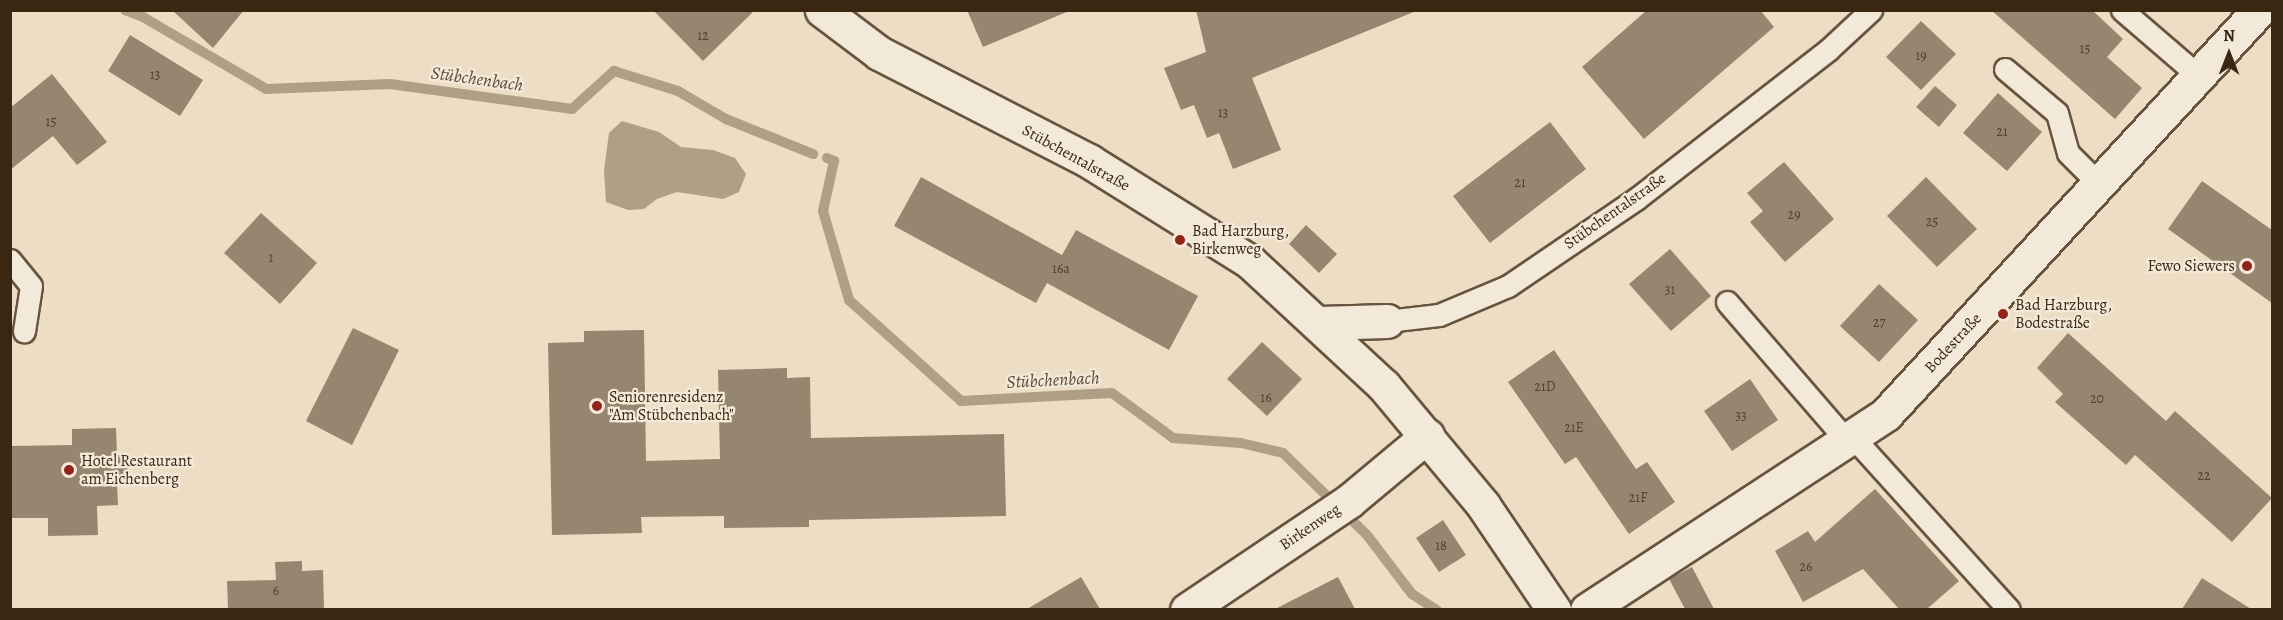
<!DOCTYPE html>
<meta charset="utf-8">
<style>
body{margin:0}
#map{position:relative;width:2283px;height:620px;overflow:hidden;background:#edddc4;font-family:Alegreya,serif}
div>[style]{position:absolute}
.water>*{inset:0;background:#b09f87}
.stream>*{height:10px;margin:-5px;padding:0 5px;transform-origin:5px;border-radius:5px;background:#b09f87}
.building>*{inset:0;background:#97866f}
.roads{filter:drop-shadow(2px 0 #66543e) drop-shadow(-2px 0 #66543e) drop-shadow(0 2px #66543e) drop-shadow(0 -2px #66543e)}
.lane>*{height:21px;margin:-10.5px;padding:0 10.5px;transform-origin:10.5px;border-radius:10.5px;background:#f3e9d9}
.street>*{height:33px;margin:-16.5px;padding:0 16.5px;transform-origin:16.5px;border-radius:16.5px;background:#f3e9d9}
.dots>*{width:16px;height:16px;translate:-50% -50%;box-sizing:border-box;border:3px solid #f3e9d9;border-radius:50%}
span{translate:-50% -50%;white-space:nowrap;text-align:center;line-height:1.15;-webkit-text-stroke:4.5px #f3e9d9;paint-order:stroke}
.number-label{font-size:14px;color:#503f29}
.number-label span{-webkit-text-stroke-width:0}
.street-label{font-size:16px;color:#392712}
.poi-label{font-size:16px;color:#392712}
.left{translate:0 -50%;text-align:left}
.right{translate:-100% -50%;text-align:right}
.water-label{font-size:18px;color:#5d4b35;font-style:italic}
.frame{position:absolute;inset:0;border:12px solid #392712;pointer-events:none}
.north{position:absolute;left:2199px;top:24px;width:60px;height:60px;-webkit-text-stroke:4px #f3e9d9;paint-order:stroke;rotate:0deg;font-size:16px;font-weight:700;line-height:24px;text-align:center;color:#392712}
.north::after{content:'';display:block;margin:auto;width:21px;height:27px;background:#392712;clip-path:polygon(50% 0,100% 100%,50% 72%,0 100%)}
</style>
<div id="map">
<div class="water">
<i style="clip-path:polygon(622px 121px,659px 132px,681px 147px,713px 150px,735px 158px,746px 174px,739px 192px,723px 199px,677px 192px,657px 199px,644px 209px,628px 210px,606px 202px,604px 170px,609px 133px)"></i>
</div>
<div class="stream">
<i style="left:125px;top:10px;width:19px;rotate:21deg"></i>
<i style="left:143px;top:17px;width:143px;rotate:30.3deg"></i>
<i style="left:266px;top:89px;width:124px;rotate:-2.3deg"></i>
<i style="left:390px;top:84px;width:184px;rotate:7.8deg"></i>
<i style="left:572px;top:109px;width:57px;rotate:-42.1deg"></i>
<i style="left:614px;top:71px;width:67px;rotate:17.4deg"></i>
<i style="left:678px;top:91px;width:56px;rotate:30.3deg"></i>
<i style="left:726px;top:119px;width:94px;rotate:21.9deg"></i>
<i style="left:827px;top:158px;width:8px;rotate:23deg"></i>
<i style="left:834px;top:161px;width:51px;rotate:102.4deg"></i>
<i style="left:823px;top:211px;width:93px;rotate:73.7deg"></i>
<i style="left:849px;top:300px;width:151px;rotate:42deg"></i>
<i style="left:961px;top:401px;width:151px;rotate:-3deg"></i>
<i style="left:1112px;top:393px;width:76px;rotate:36.4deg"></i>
<i style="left:1173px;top:438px;width:68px;rotate:4.2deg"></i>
<i style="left:1241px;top:443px;width:43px;rotate:13.4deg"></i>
<i style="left:1283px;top:453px;width:117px;rotate:44.3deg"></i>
<i style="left:1367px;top:535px;width:74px;rotate:52.7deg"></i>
<i style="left:1412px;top:594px;width:30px;rotate:33deg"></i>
</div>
<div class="building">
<i style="clip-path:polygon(172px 10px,244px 10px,213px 48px)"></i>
<i style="clip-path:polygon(653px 10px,755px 10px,703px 61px)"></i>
<i style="clip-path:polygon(967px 10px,1069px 10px,1069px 11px,983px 47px)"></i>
<i style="clip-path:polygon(1196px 10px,1416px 10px,1416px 11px,1252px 78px,1281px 150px,1233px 169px,1219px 133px,1207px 138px,1194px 105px,1181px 110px,1164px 68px,1206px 52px)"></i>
<i style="clip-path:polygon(1647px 10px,1760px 10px,1774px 27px,1644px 139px,1582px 67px)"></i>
<i style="clip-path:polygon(1991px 10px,2092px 10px,2123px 39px,2107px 57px,2142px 88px,2115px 119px)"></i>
<i style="clip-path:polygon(1921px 21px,1956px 54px,1921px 90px,1886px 57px)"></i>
<i style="clip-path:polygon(130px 35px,203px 80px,180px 116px,108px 71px)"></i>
<i style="clip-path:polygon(52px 74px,107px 142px,77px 165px,53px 136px,10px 170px,10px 108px)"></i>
<i style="clip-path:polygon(1935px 86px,1957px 105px,1939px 127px,1916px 107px)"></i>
<i style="clip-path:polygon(1998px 93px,2042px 132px,2007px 171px,1963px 133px)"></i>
<i style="clip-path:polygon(1550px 122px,1586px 169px,1490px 243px,1453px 196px)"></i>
<i style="clip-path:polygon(1784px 162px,1834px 219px,1785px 262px,1750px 222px,1763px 211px,1747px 193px)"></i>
<i style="clip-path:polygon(921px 177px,1062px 255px,1076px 230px,1198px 296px,1169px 350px,1047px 283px,1036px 303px,894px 226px)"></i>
<i style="clip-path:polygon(1926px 177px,1977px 229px,1937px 267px,1887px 216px)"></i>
<i style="clip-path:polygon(2202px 181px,2272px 230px,2272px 303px,2168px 229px)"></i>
<i style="clip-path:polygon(261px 213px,317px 263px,280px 304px,224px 253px)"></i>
<i style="clip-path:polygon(1306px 225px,1337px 254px,1319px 273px,1289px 244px)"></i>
<i style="clip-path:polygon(1670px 249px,1711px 296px,1671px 331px,1629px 284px)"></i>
<i style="clip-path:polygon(1879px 284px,1918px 320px,1879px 362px,1840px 326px)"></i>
<i style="clip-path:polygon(353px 328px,399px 350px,352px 445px,306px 421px)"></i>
<i style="clip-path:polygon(644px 330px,646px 461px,720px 459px,718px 370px,787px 368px,787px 378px,810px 377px,811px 438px,1004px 434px,1006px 516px,809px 520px,809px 527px,724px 528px,724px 516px,641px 517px,642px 533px,552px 535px,548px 343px,584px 342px,584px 331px)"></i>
<i style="clip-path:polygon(2068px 333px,2166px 421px,2175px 411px,2272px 498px,2232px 542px,2135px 455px,2126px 465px,2055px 402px,2063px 394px,2037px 368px)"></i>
<i style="clip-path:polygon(1262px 342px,1302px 379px,1267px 416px,1227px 379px)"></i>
<i style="clip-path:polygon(1554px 350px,1636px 469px,1647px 462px,1675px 502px,1629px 534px,1576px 457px,1565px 464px,1508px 382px)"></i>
<i style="clip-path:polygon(1750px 379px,1778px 420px,1732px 451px,1704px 411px)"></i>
<i style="clip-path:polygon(116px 428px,117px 455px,127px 455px,128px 484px,117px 484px,118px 505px,97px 506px,98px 535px,48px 536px,48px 518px,10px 518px,10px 446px,72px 445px,72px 429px)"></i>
<i style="clip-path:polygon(1875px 489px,1959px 581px,1927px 609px,1899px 609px,1863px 569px,1803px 602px,1775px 551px,1808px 531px,1815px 542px)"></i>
<i style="clip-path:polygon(1443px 520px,1466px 555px,1439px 572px,1416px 538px)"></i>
<i style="clip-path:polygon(302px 561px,302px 571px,323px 570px,324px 609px,228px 609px,227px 581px,276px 580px,275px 562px)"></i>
<i style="clip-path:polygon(1692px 567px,1714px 609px,1685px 609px,1669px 579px)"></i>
<i style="clip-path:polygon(1081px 577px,1100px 609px,1027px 609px)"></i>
<i style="clip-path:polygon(1338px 577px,1355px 609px,1275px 609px)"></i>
<i style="clip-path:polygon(2202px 578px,2251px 609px,2182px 609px)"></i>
</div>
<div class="roads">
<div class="lane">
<i style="left:2122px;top:10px;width:103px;rotate:40.7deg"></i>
<i style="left:2005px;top:69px;width:68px;rotate:40.2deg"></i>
<i style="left:2057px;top:113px;width:41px;rotate:74.6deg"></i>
<i style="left:2068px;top:153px;width:47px;rotate:45deg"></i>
<i style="left:10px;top:260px;width:33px;rotate:51deg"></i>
<i style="left:31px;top:286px;width:46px;rotate:98.8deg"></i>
<i style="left:1727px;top:302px;width:184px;rotate:49.2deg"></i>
<i style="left:1387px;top:321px;width:52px;rotate:-6.6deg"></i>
<i style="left:1439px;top:315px;width:75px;rotate:-22.8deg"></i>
<i style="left:1508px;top:286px;width:155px;rotate:-34.2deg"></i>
<i style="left:1636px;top:199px;width:243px;rotate:-37.8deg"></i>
<i style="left:1828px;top:50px;width:59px;rotate:-42.9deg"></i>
<i style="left:1852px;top:436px;width:234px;rotate:47.9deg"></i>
</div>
<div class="street">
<i style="left:822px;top:10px;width:71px;rotate:37deg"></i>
<i style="left:879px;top:53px;width:236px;rotate:27.2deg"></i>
<i style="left:1089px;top:161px;width:189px;rotate:32deg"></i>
<i style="left:1249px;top:261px;width:184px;rotate:42.8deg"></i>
<i style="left:1384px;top:386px;width:155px;rotate:50.2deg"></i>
<i style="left:1483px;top:505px;width:127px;rotate:55.9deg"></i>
<i style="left:1319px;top:323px;width:68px;rotate:-1.7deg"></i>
<i style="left:1187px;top:610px;width:195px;rotate:-33.9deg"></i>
<i style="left:1349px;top:501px;width:102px;rotate:-39.8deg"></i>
<i style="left:1587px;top:610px;width:358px;rotate:-33.2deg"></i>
<i style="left:1886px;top:414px;width:550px;rotate:-47.28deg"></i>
</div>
</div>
<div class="dots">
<i style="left:1180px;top:240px;background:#8f2418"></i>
<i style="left:2247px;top:266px;background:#8f2418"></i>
<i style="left:2003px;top:314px;background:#8f2418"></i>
<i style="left:597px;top:406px;background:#8f2418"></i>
<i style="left:69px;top:470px;background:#8f2418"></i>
</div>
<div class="number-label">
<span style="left:703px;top:36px">12</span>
<span style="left:2085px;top:49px">15</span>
<span style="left:1921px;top:56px">19</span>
<span style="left:155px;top:75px">13</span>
<span style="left:1223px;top:113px">13</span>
<span style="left:51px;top:122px">15</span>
<span style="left:2002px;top:132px">21</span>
<span style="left:1520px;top:183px">21</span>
<span style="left:1794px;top:215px">29</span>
<span style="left:1932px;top:222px">25</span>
<span style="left:271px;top:258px">1</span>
<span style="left:1061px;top:269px">16a</span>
<span style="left:1670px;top:290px">31</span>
<span style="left:1879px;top:323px">27</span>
<span style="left:1545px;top:387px">21D</span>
<span style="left:1266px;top:398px">16</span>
<span style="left:2097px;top:399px">20</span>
<span style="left:1741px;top:416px">33</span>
<span style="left:1574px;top:428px">21E</span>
<span style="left:2204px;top:476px">22</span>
<span style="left:1638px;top:498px">21F</span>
<span style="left:1441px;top:546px">18</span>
<span style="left:1806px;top:567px">26</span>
<span style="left:276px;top:591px">6</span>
</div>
<div class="street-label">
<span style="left:1076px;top:158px;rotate:29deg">Stübchentalstraße</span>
<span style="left:1615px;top:211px;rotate:-35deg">Stübchentalstraße</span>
<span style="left:1953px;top:343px;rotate:-47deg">Bodestraße</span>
<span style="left:1310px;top:527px;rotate:-34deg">Birkenweg</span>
</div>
<div class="poi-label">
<span class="left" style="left:1192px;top:240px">Bad Harzburg,<br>Birkenweg</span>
<span class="right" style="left:2235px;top:266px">Fewo Siewers</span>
<span class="left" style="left:2015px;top:314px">Bad Harzburg,<br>Bodestraße</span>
<span class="left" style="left:609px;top:406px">Seniorenresidenz<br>"Am Stübchenbach"</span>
<span class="left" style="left:81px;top:470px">Hotel Restaurant<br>am Eichenberg</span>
</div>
<div class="water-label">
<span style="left:477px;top:79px;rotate:8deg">Stübchenbach</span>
<span style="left:1053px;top:380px;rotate:-3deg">Stübchenbach</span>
</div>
<div class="frame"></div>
<div class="north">N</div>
</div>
